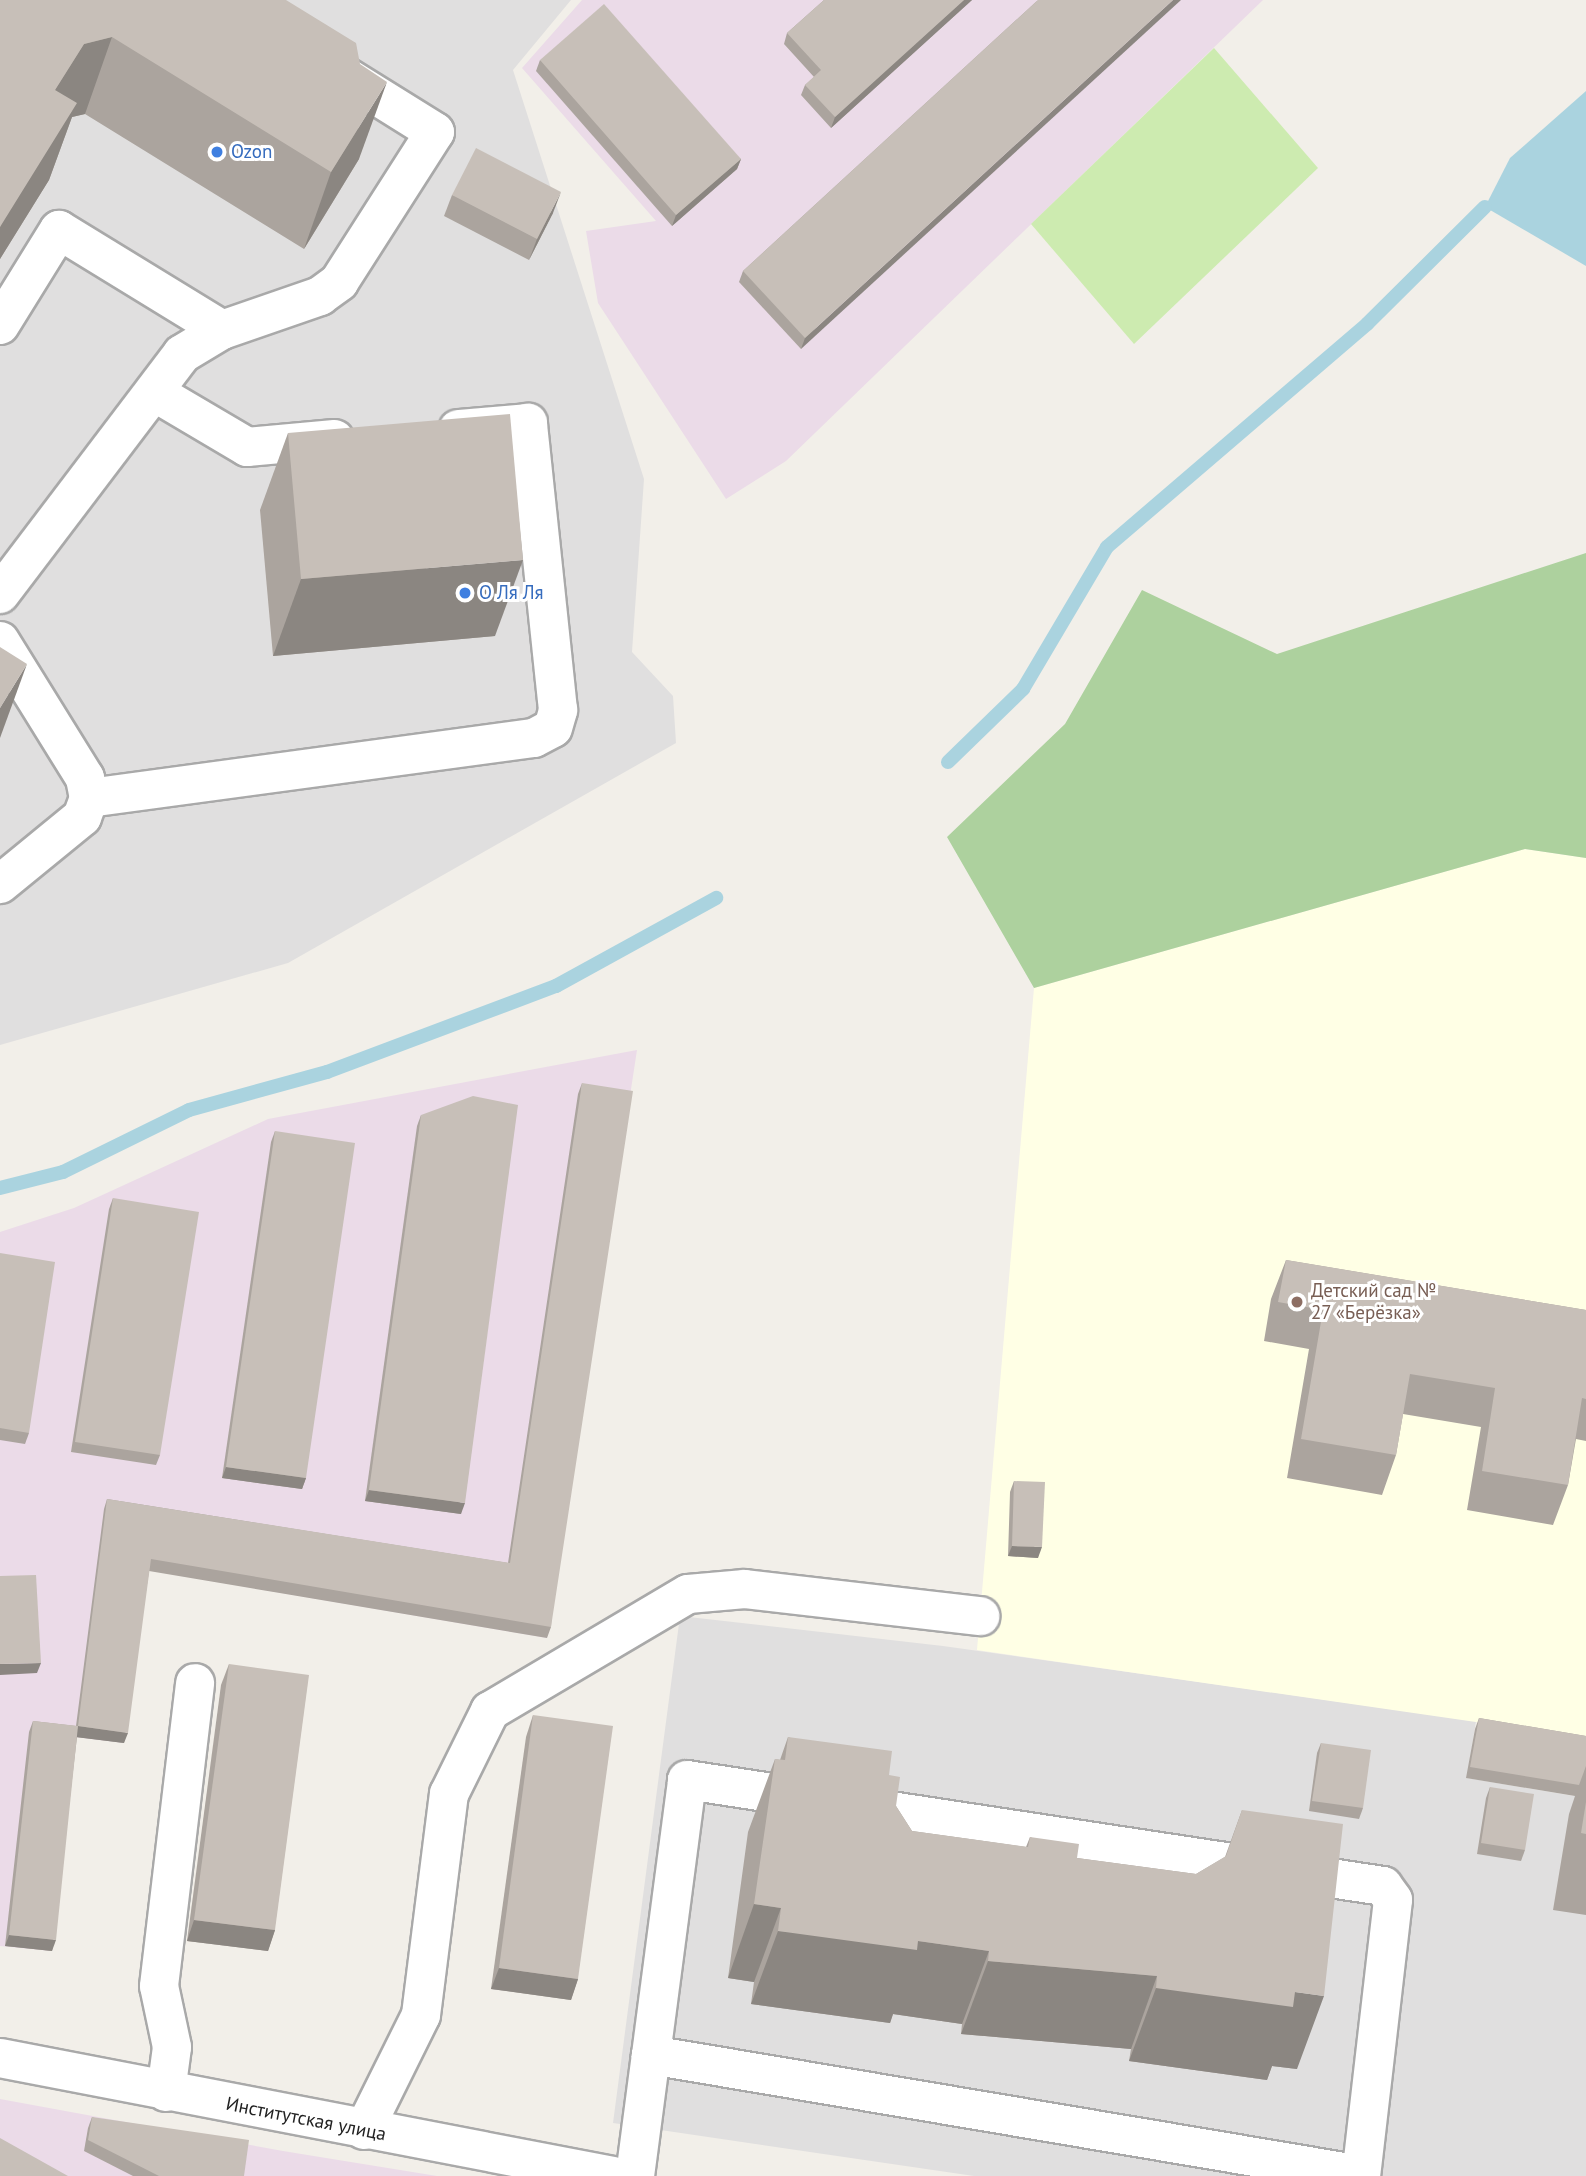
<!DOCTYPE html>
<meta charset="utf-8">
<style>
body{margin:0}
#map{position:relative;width:1586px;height:2176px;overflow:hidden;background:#f2efe9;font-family:"PT Sans",sans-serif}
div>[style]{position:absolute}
.residential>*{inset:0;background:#e0dfdf}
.industrial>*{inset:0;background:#ebdbe8}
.education>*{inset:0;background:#ffffe5}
.grass>*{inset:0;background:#cdebb0}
.forest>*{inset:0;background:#add19e}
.water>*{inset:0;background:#aad3df}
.stream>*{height:14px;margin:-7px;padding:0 7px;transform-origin:7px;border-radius:7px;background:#aad3df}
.roads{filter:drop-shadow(2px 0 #a9a9a9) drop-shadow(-2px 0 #a9a9a9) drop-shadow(0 2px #a9a9a9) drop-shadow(0 -2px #a9a9a9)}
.minor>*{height:38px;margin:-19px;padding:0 19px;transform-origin:19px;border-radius:19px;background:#fff}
.wall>*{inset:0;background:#aba49e}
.shaded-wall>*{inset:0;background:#8b8681}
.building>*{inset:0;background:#c7bfb8}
.dots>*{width:19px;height:19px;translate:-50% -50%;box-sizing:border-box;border:4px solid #fff;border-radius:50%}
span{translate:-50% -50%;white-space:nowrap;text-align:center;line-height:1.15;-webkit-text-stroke:6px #fff;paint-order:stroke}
.shop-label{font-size:19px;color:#366cbe}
.left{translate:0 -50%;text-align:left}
.education-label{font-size:19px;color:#785e54}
.street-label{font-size:19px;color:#222}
</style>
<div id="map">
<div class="residential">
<i style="clip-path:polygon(0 0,571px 0,513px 70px,644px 479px,632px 652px,673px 696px,676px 743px,288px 963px,0 1045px)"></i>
<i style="clip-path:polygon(680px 1616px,943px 1646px,1476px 1721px,1467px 1778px,1586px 1798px,1586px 2176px,974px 2176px,613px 2123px)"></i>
</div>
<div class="industrial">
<i style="clip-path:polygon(582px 0,1263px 0,786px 461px,726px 499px,598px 303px,586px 231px,656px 221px,522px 68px)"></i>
<i style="clip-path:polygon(637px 1050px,547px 1638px,147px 1570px,124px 1743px,75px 1737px,52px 1951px,0 1946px,0 1232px,74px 1208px,268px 1119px)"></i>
<i style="clip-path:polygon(0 2099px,283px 2151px,437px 2176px,0 2176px)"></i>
</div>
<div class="education">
<i style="clip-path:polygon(1525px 849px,1586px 858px,1586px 1738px,977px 1650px,1034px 988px)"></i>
</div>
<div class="grass">
<i style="clip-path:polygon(1214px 48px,1318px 168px,1134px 344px,1031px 224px)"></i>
</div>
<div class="forest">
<i style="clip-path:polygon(1586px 553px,1586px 858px,1525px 849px,1034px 988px,947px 837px,1065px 724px,1142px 590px,1277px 654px)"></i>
</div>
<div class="water">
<i style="clip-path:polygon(1586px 91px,1586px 266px,1485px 207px,1510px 158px)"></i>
</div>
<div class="stream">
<i style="left:948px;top:762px;width:105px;rotate:-44.2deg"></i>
<i style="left:1023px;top:689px;width:165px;rotate:-59.4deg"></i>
<i style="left:1107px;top:547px;width:343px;rotate:-40.6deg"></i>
<i style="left:1367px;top:324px;width:166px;rotate:-44.8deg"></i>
<i style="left:0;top:1188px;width:65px;rotate:-14.3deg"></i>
<i style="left:63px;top:1172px;width:140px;rotate:-26.2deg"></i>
<i style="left:189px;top:1110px;width:143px;rotate:-15.4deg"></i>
<i style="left:327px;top:1072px;width:245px;rotate:-20.6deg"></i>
<i style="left:556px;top:986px;width:183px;rotate:-28.8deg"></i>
</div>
<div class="roads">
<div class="minor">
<i style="left:0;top:325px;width:112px;rotate:-58.2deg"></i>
<i style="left:59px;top:230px;width:191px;rotate:31.5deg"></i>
<i style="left:154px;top:392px;width:108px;rotate:30.6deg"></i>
<i style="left:247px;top:447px;width:88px;rotate:-5.2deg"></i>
<i style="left:0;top:594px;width:301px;rotate:-52.8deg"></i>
<i style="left:182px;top:354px;width:47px;rotate:-31deg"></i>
<i style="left:222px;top:330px;width:104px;rotate:-19.1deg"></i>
<i style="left:320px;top:296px;width:24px;rotate:-36deg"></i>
<i style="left:339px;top:282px;width:178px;rotate:-57.4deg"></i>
<i style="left:435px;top:132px;width:115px;rotate:-148.1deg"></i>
<i style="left:0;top:641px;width:161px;rotate:58.2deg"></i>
<i style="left:85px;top:778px;width:20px;rotate:79deg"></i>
<i style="left:89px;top:798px;width:20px;rotate:110deg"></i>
<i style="left:82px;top:817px;width:106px;rotate:140.7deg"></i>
<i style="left:89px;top:798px;width:449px;rotate:-7.7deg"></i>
<i style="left:534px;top:738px;width:21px;rotate:-28deg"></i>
<i style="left:553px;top:728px;width:19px;rotate:-74deg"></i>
<i style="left:558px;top:710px;width:289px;rotate:-96deg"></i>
<i style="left:528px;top:423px;width:70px;rotate:175.1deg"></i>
<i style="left:651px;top:2055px;width:277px;rotate:-82.5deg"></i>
<i style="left:687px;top:1780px;width:704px;rotate:8.66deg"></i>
<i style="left:1383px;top:1886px;width:17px;rotate:54deg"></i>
<i style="left:1393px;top:1900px;width:278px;rotate:96.6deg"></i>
<i style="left:0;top:2058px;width:624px;rotate:10.9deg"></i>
<i style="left:166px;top:2092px;width:45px;rotate:-82.4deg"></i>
<i style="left:172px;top:2047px;width:62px;rotate:-102deg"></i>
<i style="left:159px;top:1986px;width:305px;rotate:-83.2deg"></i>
<i style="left:364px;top:2130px;width:128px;rotate:-63.6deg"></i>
<i style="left:421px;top:2015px;width:223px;rotate:-82.8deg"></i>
<i style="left:449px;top:1794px;width:93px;rotate:-63.7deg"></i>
<i style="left:490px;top:1711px;width:230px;rotate:-30.6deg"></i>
<i style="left:688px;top:1594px;width:57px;rotate:-5deg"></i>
<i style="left:745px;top:1589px;width:237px;rotate:6.6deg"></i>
<i style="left:635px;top:2176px;width:122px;rotate:-82.5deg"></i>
<i style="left:651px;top:2055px;width:720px;rotate:9.59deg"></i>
</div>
</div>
<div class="wall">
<i style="clip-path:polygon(0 0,356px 43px,359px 159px,304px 249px,85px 114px,72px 117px,49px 180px,0 259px)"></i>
<i style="clip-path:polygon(824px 0,972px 0,831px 128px,801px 95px,805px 85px,814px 77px,784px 44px,787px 33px)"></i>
<i style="clip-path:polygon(1038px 0,801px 349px,739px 282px,743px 271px)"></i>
<i style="clip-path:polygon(540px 60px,741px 159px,737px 169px,672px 226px,536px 71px)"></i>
<i style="clip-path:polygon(452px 195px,553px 213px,529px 260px,444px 216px)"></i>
<i style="clip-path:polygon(288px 433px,495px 636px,273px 656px,260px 510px)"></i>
<i style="clip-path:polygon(582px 1083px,551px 1627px,547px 1638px,149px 1571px,124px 1743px,77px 1737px,52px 1951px,5px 1946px,29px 1732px,33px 1721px,76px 1726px,104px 1509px,107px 1499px,508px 1563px,578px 1094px)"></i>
<i style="clip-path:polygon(421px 1115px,461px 1514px,365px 1501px,417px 1126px)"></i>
<i style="clip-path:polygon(275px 1131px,306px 1478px,302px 1489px,222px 1478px,271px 1142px)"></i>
<i style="clip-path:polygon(113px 1198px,160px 1455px,156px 1465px,71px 1452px,109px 1209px)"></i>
<i style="clip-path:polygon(0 1253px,29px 1433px,25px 1444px,0 1440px)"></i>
<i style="clip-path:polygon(1286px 1260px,1586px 1310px,1586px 1441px,1576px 1439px,1568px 1485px,1553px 1525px,1467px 1510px,1481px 1427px,1403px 1414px,1396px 1455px,1382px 1495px,1287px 1478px,1309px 1349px,1264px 1341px,1271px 1299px)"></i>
<i style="clip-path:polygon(1014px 1481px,1038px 1558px,1008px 1556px,1010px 1492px)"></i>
<i style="clip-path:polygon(229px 1664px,275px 1930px,268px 1951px,187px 1941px,221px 1685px)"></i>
<i style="clip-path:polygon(533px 1715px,578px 1979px,571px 2000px,491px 1989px,526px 1737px)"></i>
<i style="clip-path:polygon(1479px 1718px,1586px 1736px,1586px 1915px,1553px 1910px,1569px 1814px,1575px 1796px,1466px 1778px,1475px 1729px)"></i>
<i style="clip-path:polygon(788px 1737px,889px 1775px,896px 1806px,912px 1831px,1026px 1847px,1030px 1837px,1077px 1858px,1196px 1874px,1225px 1857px,1242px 1810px,1297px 2069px,1272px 2066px,1267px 2080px,1129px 2061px,1131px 2049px,961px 2034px,962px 2024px,893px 2014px,890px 2023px,751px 2004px,754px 1982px,728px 1978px,748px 1832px,775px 1759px,780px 1760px)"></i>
<i style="clip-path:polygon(1321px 1743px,1363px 1808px,1359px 1819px,1309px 1811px,1317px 1753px)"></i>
<i style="clip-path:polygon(1490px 1787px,1525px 1850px,1521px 1861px,1477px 1854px,1486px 1798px)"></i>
<i style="clip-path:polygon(92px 2117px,244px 2176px,133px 2176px,84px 2151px,88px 2128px)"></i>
</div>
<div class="shaded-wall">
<i style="clip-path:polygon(964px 0,972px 0,831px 128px,835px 117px)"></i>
<i style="clip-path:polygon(1173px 0,1181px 0,801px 349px,805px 338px)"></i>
<i style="clip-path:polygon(112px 37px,85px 114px,72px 117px,49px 180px,0 259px,0 227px,55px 90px,84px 44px)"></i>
<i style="clip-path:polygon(387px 82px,359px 159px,304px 249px,331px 172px)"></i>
<i style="clip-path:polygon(741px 159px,737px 169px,672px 226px,676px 215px)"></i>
<i style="clip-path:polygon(561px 192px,553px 213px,529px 260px,537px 239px)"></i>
<i style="clip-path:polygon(523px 560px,495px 636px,273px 656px,301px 579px)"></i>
<i style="clip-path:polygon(27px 664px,0 738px,0 708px)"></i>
<i style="clip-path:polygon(226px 1467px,306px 1478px,302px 1489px,222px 1478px)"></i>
<i style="clip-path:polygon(369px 1490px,465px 1503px,461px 1514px,365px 1501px)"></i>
<i style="clip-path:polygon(1012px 1546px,1042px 1547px,1038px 1558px,1008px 1556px)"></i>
<i style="clip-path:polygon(41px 1663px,37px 1673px,0 1675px,0 1664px)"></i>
<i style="clip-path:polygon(78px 1726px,128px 1733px,124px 1743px,75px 1737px)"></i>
<i style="clip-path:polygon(754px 1904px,781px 1908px,754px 1982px,728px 1978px)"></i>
<i style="clip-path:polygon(194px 1920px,275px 1930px,268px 1951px,187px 1941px)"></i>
<i style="clip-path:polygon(778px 1931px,918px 1941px,989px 1951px,962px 2024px,893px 2014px,890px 2023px,751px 2004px)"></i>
<i style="clip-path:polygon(9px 1935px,56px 1940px,52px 1951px,5px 1946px)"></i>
<i style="clip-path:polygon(988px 1961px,1157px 1976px,1131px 2049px,961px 2034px)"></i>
<i style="clip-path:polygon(499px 1968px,578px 1979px,571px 2000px,491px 1989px)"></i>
<i style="clip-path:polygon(1156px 1988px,1295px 1992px,1324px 1996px,1297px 2069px,1272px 2066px,1267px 2080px,1129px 2061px)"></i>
</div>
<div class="building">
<i style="clip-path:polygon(0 0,286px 0,356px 43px,360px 64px,387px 82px,331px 172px,112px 37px,84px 44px,55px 90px,77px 103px,0 227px)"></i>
<i style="clip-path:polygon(824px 0,964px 0,835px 117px,805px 85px,821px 70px,787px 33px)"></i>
<i style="clip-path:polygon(1038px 0,1173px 0,805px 338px,743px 271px)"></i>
<i style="clip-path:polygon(604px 4px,741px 159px,676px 215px,540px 60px)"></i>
<i style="clip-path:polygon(476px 148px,561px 192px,537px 239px,452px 195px)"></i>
<i style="clip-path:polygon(510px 414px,523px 560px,301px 579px,288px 433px)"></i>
<i style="clip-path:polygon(0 647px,27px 664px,0 708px)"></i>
<i style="clip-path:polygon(582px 1083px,633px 1091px,551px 1627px,151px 1559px,128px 1733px,78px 1726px,107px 1499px,510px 1563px)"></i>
<i style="clip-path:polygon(473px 1096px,518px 1105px,465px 1503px,369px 1490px,421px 1115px)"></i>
<i style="clip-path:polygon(275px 1131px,355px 1143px,306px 1478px,226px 1467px)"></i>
<i style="clip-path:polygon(113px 1198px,199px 1212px,160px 1455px,75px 1442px)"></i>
<i style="clip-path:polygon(0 1253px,55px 1262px,29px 1433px,0 1428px)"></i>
<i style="clip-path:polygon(1286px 1260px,1586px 1310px,1586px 1399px,1582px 1398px,1568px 1485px,1482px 1471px,1495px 1388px,1410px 1374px,1396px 1455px,1301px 1439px,1323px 1310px,1278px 1302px)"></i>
<i style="clip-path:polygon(1014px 1481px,1045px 1482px,1042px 1547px,1012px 1546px)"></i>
<i style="clip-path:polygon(36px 1575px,41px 1663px,0 1664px,0 1576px)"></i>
<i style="clip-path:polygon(229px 1664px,309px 1675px,275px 1930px,194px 1920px)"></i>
<i style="clip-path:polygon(533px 1715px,613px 1726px,578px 1979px,499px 1968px)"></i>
<i style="clip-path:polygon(1479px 1718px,1586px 1736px,1586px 1766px,1579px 1785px,1470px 1767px)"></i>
<i style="clip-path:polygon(33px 1721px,78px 1726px,56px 1940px,9px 1935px)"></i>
<i style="clip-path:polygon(788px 1737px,892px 1751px,889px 1775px,900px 1777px,896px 1806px,912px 1831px,1028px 1847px,1030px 1837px,1079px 1844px,1077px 1858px,1196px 1874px,1226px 1856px,1242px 1810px,1343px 1824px,1324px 1996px,1295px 1992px,1293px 2007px,1156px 1988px,1157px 1976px,988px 1961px,989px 1951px,918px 1941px,917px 1950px,778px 1931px,781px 1908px,754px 1904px,775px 1759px,785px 1760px)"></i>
<i style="clip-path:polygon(1321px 1743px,1371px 1750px,1363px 1808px,1312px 1801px)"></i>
<i style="clip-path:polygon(1490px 1787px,1534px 1794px,1525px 1850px,1481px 1843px)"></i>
<i style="clip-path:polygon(1586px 1802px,1586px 1834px,1581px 1833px)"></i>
<i style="clip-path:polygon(92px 2117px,249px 2140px,244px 2176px,159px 2176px,88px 2140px)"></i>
<i style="clip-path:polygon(0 2138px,68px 2176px,0 2176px)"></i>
</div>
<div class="dots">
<i style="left:217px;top:152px;background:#3f7fe0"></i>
<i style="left:465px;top:593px;background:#3f7fe0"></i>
<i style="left:1297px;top:1302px;background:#8d6e63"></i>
</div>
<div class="shop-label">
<span class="left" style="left:231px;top:152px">Ozon</span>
<span class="left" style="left:479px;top:593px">О Ля Ля</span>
</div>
<div class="education-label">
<span class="left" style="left:1311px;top:1302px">Детский сад №<br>27 «Берёзка»</span>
</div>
<div class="street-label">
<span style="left:306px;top:2119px;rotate:11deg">Институтская улица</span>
</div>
</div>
